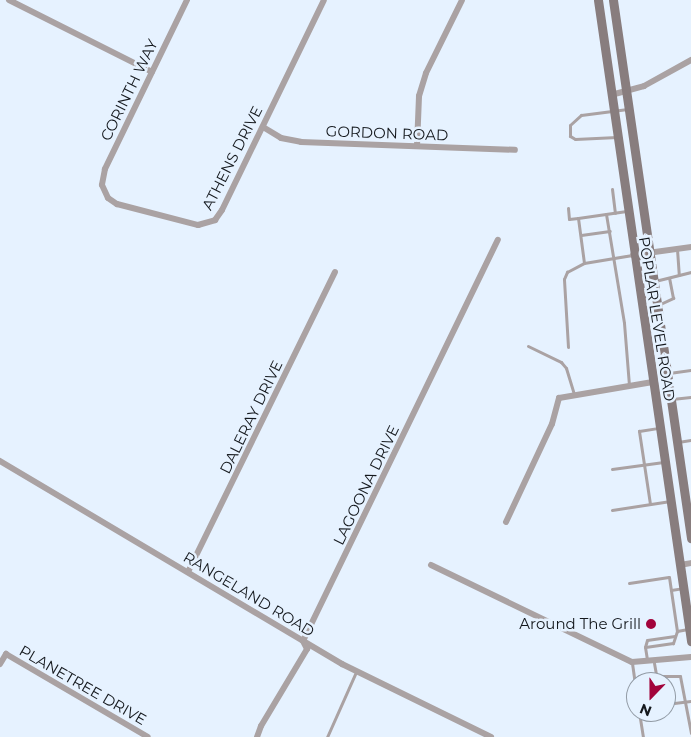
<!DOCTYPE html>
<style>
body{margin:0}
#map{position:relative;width:691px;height:737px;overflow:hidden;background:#e6f2ff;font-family:Montserrat,sans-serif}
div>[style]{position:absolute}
.lane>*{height:3px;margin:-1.5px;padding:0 1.5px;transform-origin:1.5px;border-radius:1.5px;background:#aaa2a3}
.street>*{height:6px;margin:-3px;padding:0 3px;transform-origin:3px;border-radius:3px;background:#aaa2a3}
.secondary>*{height:9px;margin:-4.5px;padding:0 4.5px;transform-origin:4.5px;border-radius:4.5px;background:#887d7e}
.dots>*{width:14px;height:14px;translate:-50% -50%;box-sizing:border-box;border:2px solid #e6f2ff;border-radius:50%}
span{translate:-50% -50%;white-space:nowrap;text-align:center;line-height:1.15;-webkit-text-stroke:5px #e6f2ff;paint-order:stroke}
.street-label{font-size:15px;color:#14181d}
.poi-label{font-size:15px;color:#14181d}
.right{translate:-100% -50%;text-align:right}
.north{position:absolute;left:626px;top:672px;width:50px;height:50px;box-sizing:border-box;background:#e6f2ff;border:1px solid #929ba5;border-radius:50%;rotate:202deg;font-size:14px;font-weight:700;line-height:20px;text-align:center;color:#14181d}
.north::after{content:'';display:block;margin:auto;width:18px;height:22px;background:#a2043b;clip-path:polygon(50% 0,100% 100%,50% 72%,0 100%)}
</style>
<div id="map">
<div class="lane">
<i style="left:617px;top:137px;width:42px;rotate:177.3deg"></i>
<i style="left:575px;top:139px;width:6px;rotate:-149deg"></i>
<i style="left:570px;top:136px;width:11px;rotate:-90deg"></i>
<i style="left:570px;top:125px;width:15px;rotate:-42deg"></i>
<i style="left:581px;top:115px;width:47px;rotate:-7.3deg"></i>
<i style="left:612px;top:189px;width:24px;rotate:83deg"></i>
<i style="left:568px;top:208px;width:11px;rotate:85deg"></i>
<i style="left:569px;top:219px;width:9px;rotate:-6deg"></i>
<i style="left:578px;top:218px;width:45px;rotate:82.4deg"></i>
<i style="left:606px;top:214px;width:110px;rotate:80.6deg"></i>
<i style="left:624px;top:323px;width:62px;rotate:85.4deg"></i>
<i style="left:578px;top:218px;width:49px;rotate:-8.1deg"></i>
<i style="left:581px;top:235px;width:29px;rotate:-8deg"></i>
<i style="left:677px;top:249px;width:26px;rotate:86deg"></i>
<i style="left:655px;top:281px;width:37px;rotate:-14deg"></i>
<i style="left:658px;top:305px;width:17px;rotate:-25deg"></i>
<i style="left:673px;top:298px;width:20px;rotate:-101deg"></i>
<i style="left:528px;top:346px;width:37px;rotate:26deg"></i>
<i style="left:561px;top:362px;width:8px;rotate:50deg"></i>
<i style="left:566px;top:368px;width:27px;rotate:73deg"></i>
<i style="left:568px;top:347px;width:68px;rotate:-93.4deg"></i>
<i style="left:564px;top:279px;width:8px;rotate:-67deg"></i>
<i style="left:567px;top:272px;width:19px;rotate:-28deg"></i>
<i style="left:584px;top:263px;width:49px;rotate:-9.5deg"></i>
<i style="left:669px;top:373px;width:22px;rotate:-8deg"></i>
<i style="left:672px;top:399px;width:19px;rotate:-6deg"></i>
<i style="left:678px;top:442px;width:13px;rotate:-9deg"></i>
<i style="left:612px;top:469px;width:52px;rotate:-7.7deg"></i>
<i style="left:650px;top:504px;width:74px;rotate:-98.6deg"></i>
<i style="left:639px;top:431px;width:20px;rotate:-9deg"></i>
<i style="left:612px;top:510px;width:59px;rotate:-8.8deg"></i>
<i style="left:629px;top:583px;width:40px;rotate:-8.5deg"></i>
<i style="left:669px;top:577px;width:55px;rotate:81.6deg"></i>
<i style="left:677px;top:631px;width:13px;rotate:108deg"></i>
<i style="left:673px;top:643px;width:28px;rotate:172deg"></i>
<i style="left:645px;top:647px;width:13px;rotate:81deg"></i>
<i style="left:671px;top:590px;width:12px;rotate:-9deg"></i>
<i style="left:677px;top:631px;width:11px;rotate:-10deg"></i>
<i style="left:645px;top:647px;width:7px;rotate:-74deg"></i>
<i style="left:647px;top:640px;width:28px;rotate:-8deg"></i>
<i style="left:632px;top:663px;width:29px;rotate:82deg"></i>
<i style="left:654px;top:663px;width:11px;rotate:80deg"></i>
<i style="left:639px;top:676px;width:41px"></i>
<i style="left:680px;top:676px;width:58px;rotate:79.1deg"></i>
<i style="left:666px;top:704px;width:25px;rotate:-7deg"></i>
<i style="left:639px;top:712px;width:25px;rotate:81deg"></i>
<i style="left:327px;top:737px;width:71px;rotate:-66deg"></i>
</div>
<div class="street">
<i style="left:9px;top:0;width:160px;rotate:26.7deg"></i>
<i style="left:187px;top:0;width:188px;rotate:115.9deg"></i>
<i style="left:105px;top:169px;width:16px;rotate:101deg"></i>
<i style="left:102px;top:185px;width:14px;rotate:65deg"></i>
<i style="left:108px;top:198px;width:11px;rotate:34deg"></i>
<i style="left:117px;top:204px;width:84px;rotate:14.5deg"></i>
<i style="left:198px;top:225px;width:18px;rotate:-16deg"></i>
<i style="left:215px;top:220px;width:12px;rotate:-55deg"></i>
<i style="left:222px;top:210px;width:233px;rotate:-64.1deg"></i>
<i style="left:611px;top:95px;width:34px;rotate:-15deg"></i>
<i style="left:644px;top:86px;width:54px;rotate:-29deg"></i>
<i style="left:263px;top:127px;width:21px;rotate:31deg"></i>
<i style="left:281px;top:138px;width:20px;rotate:11deg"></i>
<i style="left:301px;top:142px;width:214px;rotate:2.1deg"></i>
<i style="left:417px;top:146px;width:50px;rotate:-87.7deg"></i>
<i style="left:419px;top:96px;width:24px;rotate:-73deg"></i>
<i style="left:426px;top:73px;width:81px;rotate:-63.7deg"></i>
<i style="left:633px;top:255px;width:59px;rotate:-7.9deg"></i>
<i style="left:0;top:461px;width:398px;rotate:30.7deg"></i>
<i style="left:342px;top:664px;width:166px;rotate:26.1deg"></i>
<i style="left:506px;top:522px;width:108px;rotate:-64.9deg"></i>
<i style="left:552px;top:424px;width:27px;rotate:-75deg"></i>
<i style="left:559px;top:398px;width:95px;rotate:-9.7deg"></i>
<i style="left:431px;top:565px;width:223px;rotate:25.8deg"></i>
<i style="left:632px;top:662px;width:59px;rotate:-4.8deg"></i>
<i style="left:680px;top:565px;width:11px;rotate:-10deg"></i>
<i style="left:188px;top:572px;width:334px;rotate:-63.9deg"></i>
<i style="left:0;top:664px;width:12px;rotate:-59deg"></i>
<i style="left:6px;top:654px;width:164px;rotate:30.3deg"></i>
<i style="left:257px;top:737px;width:12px;rotate:-70deg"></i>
<i style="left:261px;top:726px;width:90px;rotate:-59.1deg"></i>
<i style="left:307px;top:649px;width:9px;rotate:-117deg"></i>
<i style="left:303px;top:641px;width:446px;rotate:-64.1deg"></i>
</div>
<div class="secondary">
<i style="left:598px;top:0;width:648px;rotate:81.74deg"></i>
<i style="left:613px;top:0;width:544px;rotate:81.75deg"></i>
</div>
<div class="dots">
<i style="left:651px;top:624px;background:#a2043b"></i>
</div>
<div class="street-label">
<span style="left:129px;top:90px;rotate:-64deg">CORINTH WAY</span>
<span style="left:387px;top:133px;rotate:2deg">GORDON ROAD</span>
<span style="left:232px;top:158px;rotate:-63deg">ATHENS DRIVE</span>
<span style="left:657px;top:319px;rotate:81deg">POPLAR LEVEL ROAD</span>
<span style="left:251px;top:417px;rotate:-64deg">DALERAY DRIVE</span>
<span style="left:366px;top:485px;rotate:-64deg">LAGOONA DRIVE</span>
<span style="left:249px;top:594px;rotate:31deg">RANGELAND ROAD</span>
<span style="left:83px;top:685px;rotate:30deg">PLANETREE DRIVE</span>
</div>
<div class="poi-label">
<span class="right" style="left:641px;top:624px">Around The Grill</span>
</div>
<div class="north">N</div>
</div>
